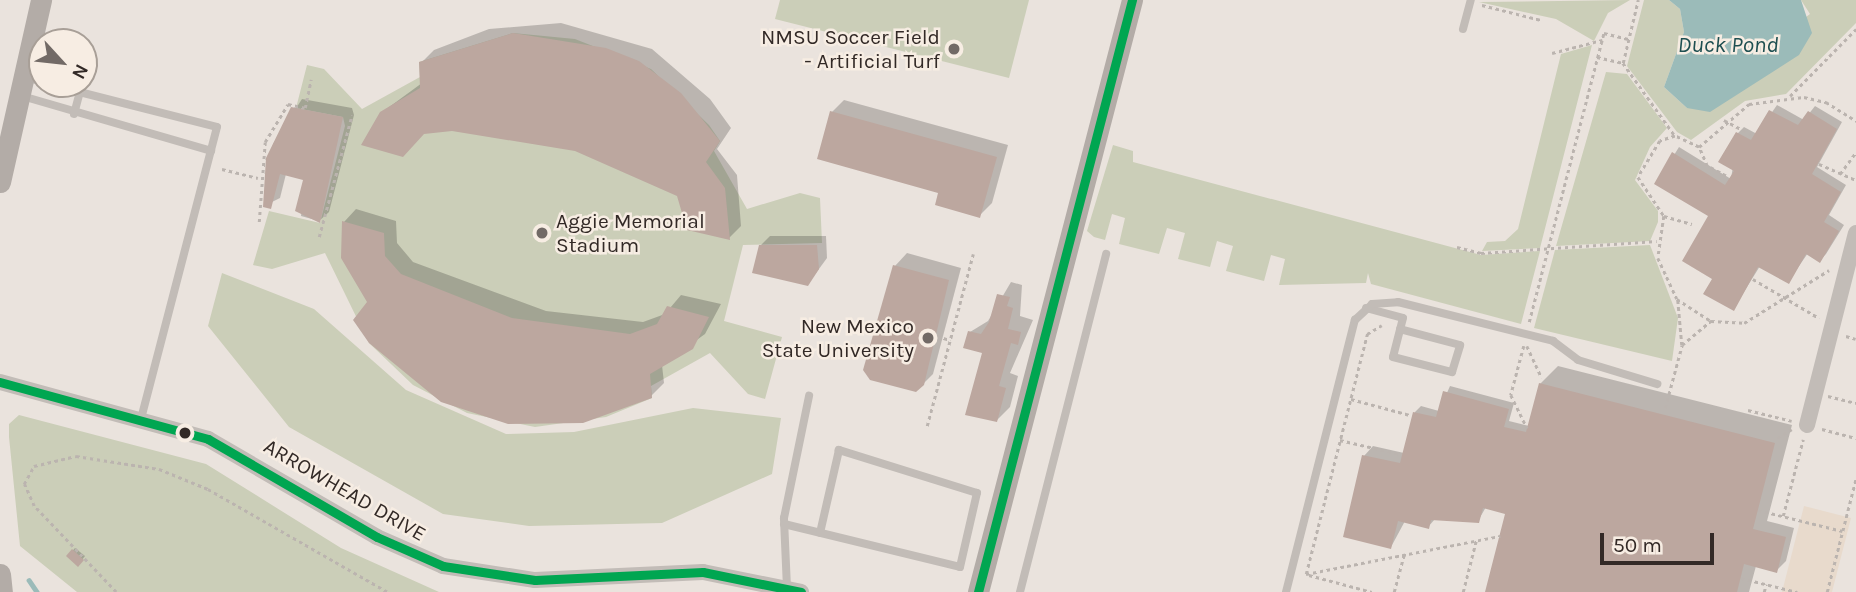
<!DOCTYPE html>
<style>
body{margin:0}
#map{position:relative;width:1856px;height:592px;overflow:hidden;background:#eae3dd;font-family:Karla,sans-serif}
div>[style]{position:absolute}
.green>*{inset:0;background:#cbceb8}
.plaza>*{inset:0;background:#e8dacc}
.water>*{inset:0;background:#9bbbb9}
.shadow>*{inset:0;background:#0003}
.stream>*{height:4.5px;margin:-2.25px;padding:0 2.25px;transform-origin:2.25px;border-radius:2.25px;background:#9bbbb9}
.building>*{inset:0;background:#bca79f}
.path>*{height:2.5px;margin-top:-1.25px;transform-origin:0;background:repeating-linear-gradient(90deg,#bbb4af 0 3.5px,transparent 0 7px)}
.lane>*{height:8px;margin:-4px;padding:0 4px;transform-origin:4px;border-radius:4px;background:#c2bcb7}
.street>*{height:16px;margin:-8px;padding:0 8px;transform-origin:8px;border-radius:8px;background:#c2bcb7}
.secondary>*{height:21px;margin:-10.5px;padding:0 10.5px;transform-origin:10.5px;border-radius:10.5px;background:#b3aca7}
.bus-1>*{height:9px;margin:-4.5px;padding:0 4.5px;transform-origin:4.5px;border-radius:4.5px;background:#00a651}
.dots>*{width:19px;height:19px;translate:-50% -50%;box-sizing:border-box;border:4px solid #f7ede3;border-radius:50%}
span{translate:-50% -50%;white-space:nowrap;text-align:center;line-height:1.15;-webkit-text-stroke:5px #f7ede3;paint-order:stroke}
.poi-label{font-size:21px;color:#322926}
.right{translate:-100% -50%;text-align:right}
.left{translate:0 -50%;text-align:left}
.street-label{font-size:21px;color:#322926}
.water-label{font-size:23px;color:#1e4f51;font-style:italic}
.north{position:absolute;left:28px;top:28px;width:70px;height:70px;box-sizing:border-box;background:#f7ede3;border:2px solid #a89f97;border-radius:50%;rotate:117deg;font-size:19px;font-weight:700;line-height:28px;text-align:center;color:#322926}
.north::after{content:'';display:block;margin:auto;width:24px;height:32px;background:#726a66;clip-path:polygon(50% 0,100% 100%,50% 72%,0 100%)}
.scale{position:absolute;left:1600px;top:533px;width:114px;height:32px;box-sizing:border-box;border:4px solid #322926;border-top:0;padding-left:9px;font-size:21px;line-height:24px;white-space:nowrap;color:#322926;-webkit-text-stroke:5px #f7ede3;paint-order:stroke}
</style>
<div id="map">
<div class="green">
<i style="clip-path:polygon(780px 0,1029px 0,1009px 78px,775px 19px)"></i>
<i style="clip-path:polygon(1630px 0,1608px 13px,1594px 41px,1556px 19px,1479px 2px)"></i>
<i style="clip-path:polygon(1644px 0,1669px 0,1680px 9px,1684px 32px,1664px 87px,1687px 108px,1810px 14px,1801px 0,1856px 0,1856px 23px,1786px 94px,1745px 101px,1691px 140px,1677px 132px,1627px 66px)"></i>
<i style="clip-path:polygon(513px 33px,575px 39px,651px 69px,709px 125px,720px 141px,714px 151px,747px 209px,800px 193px,820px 198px,822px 243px,743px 245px,724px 321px,782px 337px,765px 399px,748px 394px,710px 353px,651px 386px,652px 398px,606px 417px,535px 427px,467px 413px,413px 385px,369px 343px,325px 253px,272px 269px,253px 265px,269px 211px,320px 223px,345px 126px,343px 117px,296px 108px,307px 65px,324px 69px,362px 109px,420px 77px,419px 62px)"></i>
<i style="clip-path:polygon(1592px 45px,1540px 248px,1482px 251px,1487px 242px,1505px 241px,1518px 229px,1561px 54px)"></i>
<i style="clip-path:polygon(1606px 72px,1627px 74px,1667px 128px,1650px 147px,1635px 180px,1658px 211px,1658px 222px,1650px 241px,1556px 246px)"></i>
<i style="clip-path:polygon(1113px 145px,1133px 151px,1133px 162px,1481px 255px,1540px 251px,1521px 324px,1371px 284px,1368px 273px,1366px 283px,1279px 285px,1285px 259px,1271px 255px,1264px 281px,1226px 271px,1233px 246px,1217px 241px,1210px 267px,1178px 259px,1185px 233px,1167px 228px,1159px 254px,1119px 244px,1125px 218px,1112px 214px,1105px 240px,1094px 237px,1087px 231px)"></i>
<i style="clip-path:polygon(1650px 245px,1678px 318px,1672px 361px,1534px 328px,1555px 250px)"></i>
<i style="clip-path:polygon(222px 273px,314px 309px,406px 390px,506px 434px,574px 432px,693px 408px,781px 418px,772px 474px,662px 523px,529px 526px,443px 514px,289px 427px,208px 326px)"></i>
<i style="clip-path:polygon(19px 415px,206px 464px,341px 548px,439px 592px,77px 592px,20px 546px,9px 437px,9px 424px)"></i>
</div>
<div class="plaza">
<i style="clip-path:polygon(1804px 506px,1851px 518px,1832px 592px,1782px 592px)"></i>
</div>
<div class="water">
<i style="clip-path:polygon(1669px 0,1801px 0,1812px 33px,1799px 55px,1710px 112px,1687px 108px,1664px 87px,1684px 32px,1680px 9px)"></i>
</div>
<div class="shadow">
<i style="clip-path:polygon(561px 23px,652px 49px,710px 99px,731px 128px,717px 149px,737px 175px,741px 226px,729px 238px,679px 195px,575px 149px,381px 113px,422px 83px,421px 63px,434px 50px,489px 29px)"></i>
<i style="clip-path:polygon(302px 99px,352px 108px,354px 115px,329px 212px,319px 221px,301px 216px,305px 178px,286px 174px,280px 198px,264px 206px,273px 144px)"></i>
<i style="clip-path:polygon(844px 100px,1008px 145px,992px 203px,979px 216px,940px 192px,832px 112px)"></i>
<i style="clip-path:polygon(1777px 105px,1804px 120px,1815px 106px,1842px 122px,1817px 167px,1846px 185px,1829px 215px,1844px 225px,1826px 254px,1820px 260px,1808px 253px,1788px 282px,1760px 266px,1734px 308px,1714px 278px,1710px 216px,1656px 184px,1679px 147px,1731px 179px,1738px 133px,1744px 127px,1757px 134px)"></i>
<i style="clip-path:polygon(356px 209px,396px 221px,397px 243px,413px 262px,546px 311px,643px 322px,665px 314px,681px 295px,721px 304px,705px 334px,662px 365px,664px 383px,651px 396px,369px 302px,344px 222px)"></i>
<i style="clip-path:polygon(770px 236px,826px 236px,827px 258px,808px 284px,760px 246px)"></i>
<i style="clip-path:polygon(907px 253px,961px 268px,933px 374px,920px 387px,895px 266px)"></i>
<i style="clip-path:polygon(1011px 282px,1022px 285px,1020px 316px,1033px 320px,1010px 373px,1018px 376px,1010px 407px,997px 420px,984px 352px,970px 332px,988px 321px)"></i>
<i style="clip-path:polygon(1558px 366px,1792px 425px,1767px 521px,1794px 528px,1786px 561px,1776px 571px,1756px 566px,1749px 592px,1487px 592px,1507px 512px,1486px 507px,1478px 521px,1435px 519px,1428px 527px,1405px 521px,1391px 547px,1364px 456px,1373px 446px,1404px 453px,1415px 412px,1421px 406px,1439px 411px,1450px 386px,1514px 403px,1509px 421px,1529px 426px,1540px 384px)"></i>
<i style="clip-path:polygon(75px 548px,85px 556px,78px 565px,68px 556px)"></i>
</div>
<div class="stream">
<i style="left:29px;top:580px;width:14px;rotate:56deg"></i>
</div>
<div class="building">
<i style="clip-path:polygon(513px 33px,606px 48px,639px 61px,681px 93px,720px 141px,706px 162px,725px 188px,730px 240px,687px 230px,677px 196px,575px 151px,452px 131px,424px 134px,403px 157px,361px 145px,380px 112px,420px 88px,419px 62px)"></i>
<i style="clip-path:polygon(291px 107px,343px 117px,320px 223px,295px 211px,303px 180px,280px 174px,271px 209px,263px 207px,266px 158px)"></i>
<i style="clip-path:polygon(1769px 110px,1798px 125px,1808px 111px,1837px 129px,1812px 174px,1841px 192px,1824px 222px,1839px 231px,1820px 263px,1806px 254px,1789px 284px,1758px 267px,1734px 311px,1703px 294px,1712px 279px,1682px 261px,1708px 216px,1654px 184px,1672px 152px,1725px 185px,1734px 171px,1718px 162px,1736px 132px,1751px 140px)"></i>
<i style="clip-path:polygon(830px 111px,997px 157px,980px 218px,935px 205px,938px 193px,817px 159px)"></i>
<i style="clip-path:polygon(342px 221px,384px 233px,385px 256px,401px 274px,512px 318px,630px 334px,657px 324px,667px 306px,709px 317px,693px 349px,650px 374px,652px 398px,583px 423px,508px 424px,441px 402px,369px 343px,353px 320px,367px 302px,341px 258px)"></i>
<i style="clip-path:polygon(759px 245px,817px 245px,819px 269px,808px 286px,752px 273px)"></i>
<i style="clip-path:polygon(893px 265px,949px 280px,924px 385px,916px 392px,870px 380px,863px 370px)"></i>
<i style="clip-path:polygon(997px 294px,1010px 297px,1007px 306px,1013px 308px,1008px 329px,1021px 332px,1018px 345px,1011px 343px,999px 386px,1006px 388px,997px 422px,965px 415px,982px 353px,963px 348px,968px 331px,981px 334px,989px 322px)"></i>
<i style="clip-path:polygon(1539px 383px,1775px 443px,1753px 529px,1786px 537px,1777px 573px,1744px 564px,1737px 592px,1485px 592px,1505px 514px,1483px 508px,1479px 523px,1431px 520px,1429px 529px,1398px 521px,1391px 549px,1343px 537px,1362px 455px,1400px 463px,1413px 412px,1436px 417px,1443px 391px,1509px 409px,1504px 427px,1526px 432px)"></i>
<i style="clip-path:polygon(72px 549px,84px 560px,78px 567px,66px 556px)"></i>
</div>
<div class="path">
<i style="left:1482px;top:5px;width:61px;rotate:14.3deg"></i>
<i style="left:1552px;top:53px;width:52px;rotate:-14.6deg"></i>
<i style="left:1597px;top:57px;width:27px;rotate:13deg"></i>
<i style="left:1623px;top:63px;width:65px;rotate:-76.6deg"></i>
<i style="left:1623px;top:63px;width:90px;rotate:54.5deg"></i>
<i style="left:1790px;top:96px;width:94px;rotate:-45.4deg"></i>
<i style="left:1724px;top:120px;width:30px;rotate:28deg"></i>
<i style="left:1699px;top:147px;width:26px;rotate:-155deg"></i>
<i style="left:1675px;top:136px;width:16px;rotate:162deg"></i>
<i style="left:1660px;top:141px;width:42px;rotate:121.4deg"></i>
<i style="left:1638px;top:177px;width:47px;rotate:56.3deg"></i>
<i style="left:1664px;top:216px;width:42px;rotate:98.1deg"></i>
<i style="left:1658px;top:258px;width:45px;rotate:65.1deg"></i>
<i style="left:1677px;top:299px;width:40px;rotate:32.9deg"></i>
<i style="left:1711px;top:321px;width:33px;rotate:3deg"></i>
<i style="left:1744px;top:323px;width:100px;rotate:-31.9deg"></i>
<i style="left:1819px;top:164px;width:40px;rotate:23.4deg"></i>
<i style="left:222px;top:169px;width:37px;rotate:14deg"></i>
<i style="left:1840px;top:174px;width:27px;rotate:-54deg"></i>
<i style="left:1726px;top:176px;width:21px;rotate:-152deg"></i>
<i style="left:1707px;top:166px;width:21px;rotate:-113deg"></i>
<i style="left:1699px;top:147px;width:66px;rotate:-40.7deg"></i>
<i style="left:1749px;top:104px;width:55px;rotate:-7.3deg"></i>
<i style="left:1804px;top:97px;width:23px;rotate:13deg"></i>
<i style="left:1826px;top:102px;width:36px;rotate:32deg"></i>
<i style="left:1664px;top:216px;width:29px;rotate:16deg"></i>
<i style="left:259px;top:222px;width:80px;rotate:-85.7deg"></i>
<i style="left:265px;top:142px;width:44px;rotate:-58.8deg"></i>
<i style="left:288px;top:104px;width:17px;rotate:13deg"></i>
<i style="left:305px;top:108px;width:29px;rotate:-78deg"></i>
<i style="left:319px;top:237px;width:126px;rotate:-74.9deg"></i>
<i style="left:1457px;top:247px;width:25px;rotate:14deg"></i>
<i style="left:1481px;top:253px;width:176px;rotate:-3.9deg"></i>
<i style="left:1753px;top:279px;width:77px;rotate:30.6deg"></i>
<i style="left:1678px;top:300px;width:45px;rotate:84.9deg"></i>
<i style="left:1529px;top:322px;width:299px;rotate:-75.5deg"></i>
<i style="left:1604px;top:33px;width:25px;rotate:14deg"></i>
<i style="left:937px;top:336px;width:14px;rotate:17deg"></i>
<i style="left:1846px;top:336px;width:10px;rotate:17deg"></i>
<i style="left:1524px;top:346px;width:51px;rotate:104.9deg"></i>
<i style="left:1511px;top:395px;width:37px;rotate:64deg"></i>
<i style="left:1527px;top:346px;width:35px;rotate:65deg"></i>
<i style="left:1828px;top:396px;width:29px;rotate:14deg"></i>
<i style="left:1351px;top:399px;width:61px;rotate:15.2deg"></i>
<i style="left:1665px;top:408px;width:65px;rotate:-74.9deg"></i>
<i style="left:1682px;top:345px;width:38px;rotate:-40deg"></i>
<i style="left:1748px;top:410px;width:45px;rotate:14deg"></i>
<i style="left:927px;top:426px;width:178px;rotate:-75deg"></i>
<i style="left:1822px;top:429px;width:35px;rotate:15deg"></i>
<i style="left:1777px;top:438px;width:17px;rotate:-31deg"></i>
<i style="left:1340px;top:440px;width:61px;rotate:13.3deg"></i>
<i style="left:1758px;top:510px;width:87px;rotate:14deg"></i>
<i style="left:1783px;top:516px;width:79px;rotate:-75.3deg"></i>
<i style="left:1306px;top:574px;width:248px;rotate:-75.7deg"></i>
<i style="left:1367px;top:334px;width:17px;rotate:-31deg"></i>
<i style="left:1306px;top:574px;width:198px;rotate:-11.1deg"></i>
<i style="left:1309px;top:575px;width:65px;rotate:15.1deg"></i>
<i style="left:1741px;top:578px;width:58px;rotate:14deg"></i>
<i style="left:116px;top:592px;width:119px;rotate:-133.6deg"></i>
<i style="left:34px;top:506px;width:24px;rotate:-114deg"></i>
<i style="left:24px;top:484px;width:21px;rotate:-61deg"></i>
<i style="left:34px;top:466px;width:43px;rotate:-13.4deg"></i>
<i style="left:76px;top:456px;width:84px;rotate:8.9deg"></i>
<i style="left:159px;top:469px;width:53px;rotate:22.2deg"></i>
<i style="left:208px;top:489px;width:207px;rotate:29.8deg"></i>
<i style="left:1394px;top:592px;width:38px;rotate:-75deg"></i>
<i style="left:1463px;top:592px;width:53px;rotate:-75.7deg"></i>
<i style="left:1764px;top:592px;width:8px;rotate:-76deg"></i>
<i style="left:1827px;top:592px;width:118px;rotate:-75.7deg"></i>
</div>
<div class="lane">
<i style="left:1463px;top:29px;width:30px;rotate:-75deg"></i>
<i style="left:25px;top:77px;width:18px;rotate:16deg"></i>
<i style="left:48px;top:84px;width:174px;rotate:14.3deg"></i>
<i style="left:217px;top:127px;width:302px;rotate:104.6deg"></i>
<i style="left:22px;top:96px;width:197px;rotate:16.2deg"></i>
<i style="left:74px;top:114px;width:24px;rotate:-75deg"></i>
<i style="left:1366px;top:308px;width:38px;rotate:15deg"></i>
<i style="left:1403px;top:318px;width:40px;rotate:104.4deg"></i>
<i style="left:1393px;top:357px;width:61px;rotate:14.3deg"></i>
<i style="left:1452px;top:372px;width:28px;rotate:-73deg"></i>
<i style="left:1460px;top:345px;width:62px;rotate:-165.1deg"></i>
<i style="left:784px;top:524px;width:181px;rotate:13.7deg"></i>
<i style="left:960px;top:567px;width:76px;rotate:-77.1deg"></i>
<i style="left:977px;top:493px;width:145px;rotate:-162.7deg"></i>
<i style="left:839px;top:450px;width:85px;rotate:102.9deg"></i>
<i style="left:787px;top:588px;width:70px;rotate:-92.5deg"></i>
<i style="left:784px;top:518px;width:125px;rotate:-78.4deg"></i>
<i style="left:1020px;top:592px;width:349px;rotate:-75.7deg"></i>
<i style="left:1286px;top:592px;width:281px;rotate:-75.8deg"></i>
<i style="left:1355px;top:320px;width:23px;rotate:-43deg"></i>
<i style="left:1372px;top:304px;width:26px;rotate:-4deg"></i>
<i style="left:1398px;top:302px;width:160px;rotate:14.1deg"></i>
<i style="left:1553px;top:341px;width:31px;rotate:37deg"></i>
<i style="left:1578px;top:360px;width:83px;rotate:16.9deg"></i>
</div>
<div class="street">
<i style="left:0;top:382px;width:216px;rotate:15.3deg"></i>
<i style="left:208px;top:439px;width:195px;rotate:30.1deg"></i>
<i style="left:377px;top:537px;width:72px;rotate:23.7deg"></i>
<i style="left:443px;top:566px;width:93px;rotate:8.7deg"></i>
<i style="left:535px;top:580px;width:168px;rotate:-2.7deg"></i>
<i style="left:703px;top:572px;width:100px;rotate:11.5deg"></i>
<i style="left:1807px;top:425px;width:198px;rotate:-75.7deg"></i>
</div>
<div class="secondary">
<i style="left:0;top:182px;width:187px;rotate:-77.3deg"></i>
<i style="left:0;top:574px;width:18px;rotate:84deg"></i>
<i style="left:978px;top:592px;width:612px;rotate:-75.42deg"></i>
</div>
<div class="bus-1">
<i style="left:0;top:382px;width:216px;rotate:15.3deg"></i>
<i style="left:208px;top:439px;width:195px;rotate:30.1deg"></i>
<i style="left:377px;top:537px;width:72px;rotate:23.7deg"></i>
<i style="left:443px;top:566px;width:93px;rotate:8.7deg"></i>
<i style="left:535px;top:580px;width:168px;rotate:-2.7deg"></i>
<i style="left:703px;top:572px;width:100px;rotate:11.5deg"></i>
<i style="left:978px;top:592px;width:612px;rotate:-75.42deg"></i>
</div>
<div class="dots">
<i style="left:954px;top:49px;background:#726a66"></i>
<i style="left:542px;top:233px;background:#726a66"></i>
<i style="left:928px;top:338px;background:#726a66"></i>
<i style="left:185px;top:433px;background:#322926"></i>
</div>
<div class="poi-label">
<span class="right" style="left:940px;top:49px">NMSU Soccer Field<br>- Artificial Turf</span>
<span class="left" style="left:556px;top:233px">Aggie Memorial<br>Stadium</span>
<span class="right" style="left:914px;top:338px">New Mexico<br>State University</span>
</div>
<div class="street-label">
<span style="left:345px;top:490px;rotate:30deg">ARROWHEAD DRIVE</span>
</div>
<div class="water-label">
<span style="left:1728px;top:45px">Duck Pond</span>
</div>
<div class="north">N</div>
<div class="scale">50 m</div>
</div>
